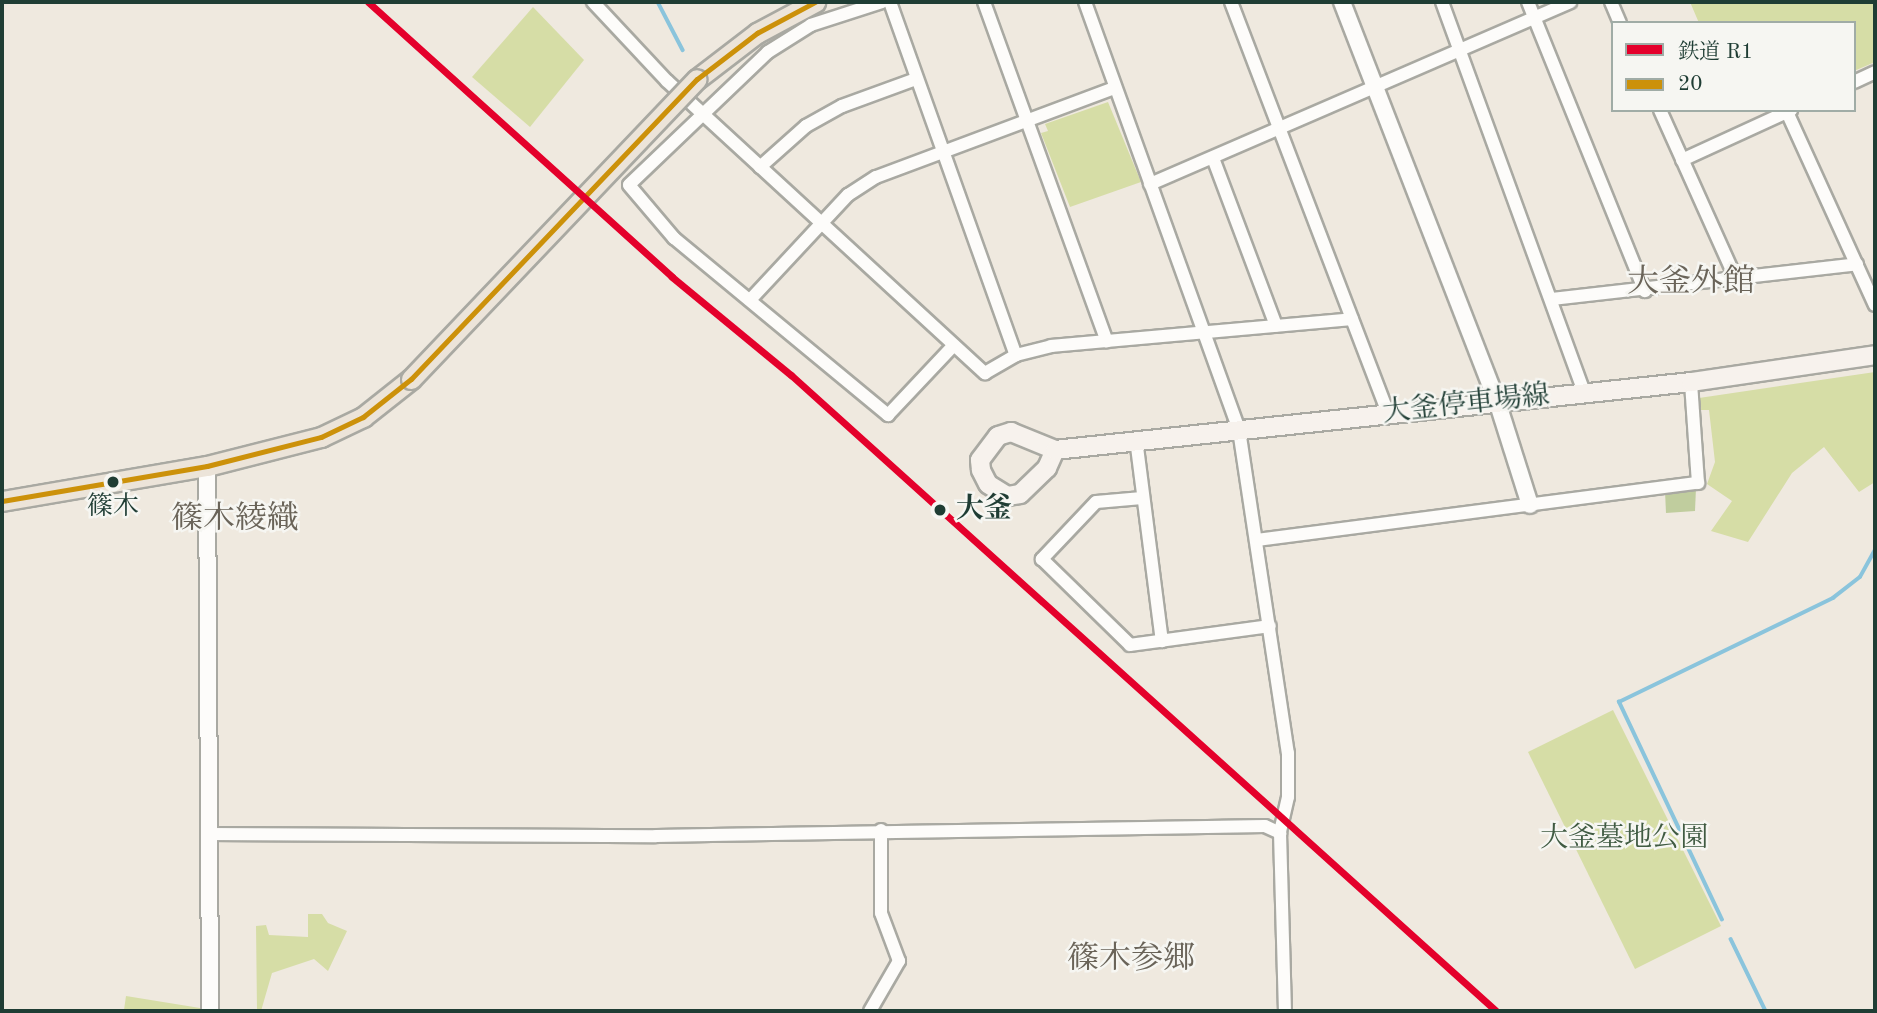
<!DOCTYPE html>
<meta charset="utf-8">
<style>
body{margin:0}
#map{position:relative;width:1877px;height:1013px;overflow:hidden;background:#efe9df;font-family:"Old Standard TT","Noto Serif JP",serif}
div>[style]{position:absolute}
.green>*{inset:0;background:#d6dda6}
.forest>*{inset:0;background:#c0cd9e}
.stream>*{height:3.5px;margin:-1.75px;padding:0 1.75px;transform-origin:1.75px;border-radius:1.75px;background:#8ac4dc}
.roads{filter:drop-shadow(2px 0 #a9a9a2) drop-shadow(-2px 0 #a9a9a2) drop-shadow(0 2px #a9a9a2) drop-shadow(0 -2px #a9a9a2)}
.minor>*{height:12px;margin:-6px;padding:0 6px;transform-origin:6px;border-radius:6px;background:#fdfcfa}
.tertiary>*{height:16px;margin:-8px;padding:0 8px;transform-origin:8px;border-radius:8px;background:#fdfcfa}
.secondary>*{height:18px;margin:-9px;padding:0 9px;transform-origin:9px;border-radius:9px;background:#f7f2ed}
.primary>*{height:19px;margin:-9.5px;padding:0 9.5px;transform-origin:9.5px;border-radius:9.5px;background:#ece4d9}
.bridges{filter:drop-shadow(2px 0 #a9a9a2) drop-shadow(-2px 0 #a9a9a2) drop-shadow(0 2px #a9a9a2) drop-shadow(0 -2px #a9a9a2)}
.primary-bridge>*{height:19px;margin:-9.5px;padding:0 9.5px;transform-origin:9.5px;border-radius:9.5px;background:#ece4d9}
.bus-1>*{height:5px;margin:-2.5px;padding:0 2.5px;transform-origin:2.5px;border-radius:2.5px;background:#cc910a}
.rail-1>*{height:7px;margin:-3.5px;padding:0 3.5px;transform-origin:3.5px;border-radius:3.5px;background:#e4002b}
.dots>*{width:19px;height:19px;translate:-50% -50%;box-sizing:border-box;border:4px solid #f6f6f2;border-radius:50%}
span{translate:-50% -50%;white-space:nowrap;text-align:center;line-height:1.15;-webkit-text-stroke:5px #f6f6f2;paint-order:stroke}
.bus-label{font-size:26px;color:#1f3d34}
.street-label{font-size:28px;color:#1f3d34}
.stop-label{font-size:28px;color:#1f3d34;font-weight:700}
.left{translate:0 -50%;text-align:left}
.park-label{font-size:28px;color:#405b42}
.quarter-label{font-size:32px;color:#6a6459}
.frame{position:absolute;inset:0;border:4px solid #1f3d34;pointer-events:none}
.legend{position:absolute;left:1611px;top:21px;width:245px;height:91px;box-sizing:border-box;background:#f6f6f2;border:2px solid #a0aca6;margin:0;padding:9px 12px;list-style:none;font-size:21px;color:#1f3d34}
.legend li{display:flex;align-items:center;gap:14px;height:35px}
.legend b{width:35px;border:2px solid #a0aca6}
</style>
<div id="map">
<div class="green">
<i style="clip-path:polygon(1690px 2px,1875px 2px,1875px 62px,1854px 71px,1854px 23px,1699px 23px)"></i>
<i style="clip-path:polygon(533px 7px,584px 60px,530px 127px,472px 77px)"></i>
<i style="clip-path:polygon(1108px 102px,1141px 182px,1070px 207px,1041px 133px,1048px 131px,1045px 124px)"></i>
<i style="clip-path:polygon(1875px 372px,1875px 482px,1859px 492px,1824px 447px,1792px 473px,1748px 542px,1711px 531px,1732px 501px,1707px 484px,1715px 462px,1709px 410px,1700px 410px,1699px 398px)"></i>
<i style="clip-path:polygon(1613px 710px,1721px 926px,1635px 969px,1528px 752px)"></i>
<i style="clip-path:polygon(308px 914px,322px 914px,328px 923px,347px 931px,328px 971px,314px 959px,272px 973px,261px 1011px,257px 1011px,256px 926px,266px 925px,269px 935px,308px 937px)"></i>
<i style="clip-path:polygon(126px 996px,200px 1008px,200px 1011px,124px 1010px)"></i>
</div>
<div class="forest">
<i style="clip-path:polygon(1696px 488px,1695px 511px,1666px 513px,1665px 491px)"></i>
</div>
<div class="stream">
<i style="left:658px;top:2px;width:54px;rotate:62.5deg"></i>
<i style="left:1722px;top:920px;width:241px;rotate:-115.3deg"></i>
<i style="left:1619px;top:702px;width:238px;rotate:-25.9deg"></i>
<i style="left:1833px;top:598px;width:34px;rotate:-38deg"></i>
<i style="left:1860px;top:577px;width:31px;rotate:-61deg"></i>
<i style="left:1731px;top:939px;width:80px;rotate:64.1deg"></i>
</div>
<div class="roads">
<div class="minor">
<i style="left:593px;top:2px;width:108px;rotate:46.9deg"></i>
<i style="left:667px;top:81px;width:432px;rotate:42.6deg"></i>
<i style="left:985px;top:373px;width:36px;rotate:-30deg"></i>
<i style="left:1016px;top:355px;width:36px;rotate:-14deg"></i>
<i style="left:1051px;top:346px;width:302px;rotate:-5.1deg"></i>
<i style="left:882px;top:2px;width:75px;rotate:162.1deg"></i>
<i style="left:811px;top:25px;width:51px;rotate:147.9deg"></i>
<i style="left:768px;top:52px;width:192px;rotate:136.3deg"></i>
<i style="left:629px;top:185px;width:70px;rotate:49.7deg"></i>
<i style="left:674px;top:238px;width:278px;rotate:39.6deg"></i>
<i style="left:888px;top:415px;width:95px;rotate:-46.7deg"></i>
<i style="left:890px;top:2px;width:375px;rotate:70.4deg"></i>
<i style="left:984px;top:2px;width:361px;rotate:70.1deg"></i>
<i style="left:1085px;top:2px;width:455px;rotate:70.2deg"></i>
<i style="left:1239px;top:430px;width:327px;rotate:81.4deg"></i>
<i style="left:1288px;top:753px;width:44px;rotate:90deg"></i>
<i style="left:1288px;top:797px;width:37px;rotate:103deg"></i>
<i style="left:1280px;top:833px;width:178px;rotate:88.4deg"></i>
<i style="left:1231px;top:2px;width:441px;rotate:69.1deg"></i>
<i style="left:1442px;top:2px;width:415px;rotate:70deg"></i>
<i style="left:1528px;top:2px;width:312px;rotate:68deg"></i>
<i style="left:1611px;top:2px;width:23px;rotate:67deg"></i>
<i style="left:1854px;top:82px;width:23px;rotate:-25deg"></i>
<i style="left:1660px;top:110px;width:188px;rotate:65.8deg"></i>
<i style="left:1787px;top:112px;width:212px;rotate:65.5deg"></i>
<i style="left:1213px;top:158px;width:179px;rotate:69.4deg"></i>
<i style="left:1682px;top:160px;width:120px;rotate:-24.6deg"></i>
<i style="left:760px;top:167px;width:62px;rotate:-41.7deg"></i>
<i style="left:806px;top:126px;width:41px;rotate:-29.1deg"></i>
<i style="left:842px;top:106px;width:79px;rotate:-20deg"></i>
<i style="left:1150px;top:184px;width:458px;rotate:-23.4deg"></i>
<i style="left:1552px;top:299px;width:307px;rotate:-6.5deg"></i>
<i style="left:750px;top:300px;width:144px;rotate:-47deg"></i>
<i style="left:848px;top:195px;width:33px;rotate:-33deg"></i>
<i style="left:876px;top:177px;width:254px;rotate:-20.5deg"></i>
<i style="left:1136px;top:439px;width:204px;rotate:82.7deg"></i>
<i style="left:1142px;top:498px;width:46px;rotate:175deg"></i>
<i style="left:1096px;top:502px;width:79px;rotate:133.5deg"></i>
<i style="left:1042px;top:559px;width:123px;rotate:44.3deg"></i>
<i style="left:1130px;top:645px;width:141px;rotate:-7.7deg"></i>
<i style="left:1257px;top:540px;width:445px;rotate:-7.4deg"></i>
<i style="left:1698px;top:483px;width:101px;rotate:-94deg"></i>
<i style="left:207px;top:834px;width:449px;rotate:0.3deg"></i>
<i style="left:656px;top:836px;width:609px;rotate:-0.94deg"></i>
<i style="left:1265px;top:826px;width:17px;rotate:25deg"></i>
<i style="left:870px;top:1011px;width:58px;rotate:-59.9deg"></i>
<i style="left:899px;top:961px;width:51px;rotate:-110.6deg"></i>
<i style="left:881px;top:913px;width:83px;rotate:-90deg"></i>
</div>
<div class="tertiary">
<i style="left:1342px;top:2px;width:428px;rotate:68.8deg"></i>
<i style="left:1497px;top:401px;width:109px;rotate:72.4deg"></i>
<i style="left:207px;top:466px;width:545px;rotate:89.68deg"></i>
</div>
<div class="secondary">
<i style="left:1055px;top:450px;width:20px;rotate:114deg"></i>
<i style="left:1047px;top:468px;width:37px;rotate:136deg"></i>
<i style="left:1020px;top:494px;width:13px;rotate:171deg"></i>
<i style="left:1007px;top:496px;width:22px;rotate:-148deg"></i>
<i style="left:988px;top:484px;width:16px;rotate:-117deg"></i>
<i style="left:981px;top:470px;width:10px;rotate:-96deg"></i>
<i style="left:980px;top:460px;width:30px;rotate:-53deg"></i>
<i style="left:998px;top:436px;width:14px;rotate:-17deg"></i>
<i style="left:1011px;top:432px;width:48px;rotate:22.2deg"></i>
<i style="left:1055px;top:450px;width:640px;rotate:-6.1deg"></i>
<i style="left:1691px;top:382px;width:186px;rotate:-8.3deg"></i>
</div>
<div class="primary">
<i style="left:697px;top:79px;width:76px;rotate:-37.5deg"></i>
<i style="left:757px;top:33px;width:66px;rotate:-28.1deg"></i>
<i style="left:2px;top:501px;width:208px;rotate:-9.7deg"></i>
<i style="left:207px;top:466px;width:118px;rotate:-14.3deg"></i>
<i style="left:321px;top:437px;width:47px;rotate:-25.5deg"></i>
<i style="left:363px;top:417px;width:61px;rotate:-38.4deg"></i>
</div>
</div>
<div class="bridges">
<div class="primary-bridge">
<i style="left:411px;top:379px;width:414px;rotate:-46.4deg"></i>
</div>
</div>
<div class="bus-1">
<i style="left:2px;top:501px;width:208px;rotate:-9.7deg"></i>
<i style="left:207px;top:466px;width:118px;rotate:-14.3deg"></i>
<i style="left:321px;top:437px;width:47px;rotate:-25.5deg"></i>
<i style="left:363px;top:417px;width:61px;rotate:-38.4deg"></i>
<i style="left:411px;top:379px;width:414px;rotate:-46.4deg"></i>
<i style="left:697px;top:79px;width:76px;rotate:-37.5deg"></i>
<i style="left:757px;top:33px;width:66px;rotate:-28.1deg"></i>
</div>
<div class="rail-1">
<i style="left:368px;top:2px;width:410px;rotate:42.1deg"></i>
<i style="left:672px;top:277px;width:154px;rotate:39.5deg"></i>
<i style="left:791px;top:375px;width:949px;rotate:42.05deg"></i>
</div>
<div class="dots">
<i style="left:113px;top:482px;background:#1f3d34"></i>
<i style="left:940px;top:510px;background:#1f3d34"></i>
</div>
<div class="bus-label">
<span style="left:113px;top:508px">篠木</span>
</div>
<div class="street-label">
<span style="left:1466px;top:405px;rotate:-6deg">大釜停車場線</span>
</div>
<div class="stop-label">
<span class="left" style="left:956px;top:510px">大釜</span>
</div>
<div class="park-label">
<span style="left:1624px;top:839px">大釜墓地公園</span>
</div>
<div class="quarter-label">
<span style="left:1691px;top:283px">大釜外館</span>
<span style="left:235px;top:520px">篠木綾織</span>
<span style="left:1131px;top:960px">篠木参郷</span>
</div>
<div class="frame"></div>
<ul class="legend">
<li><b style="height:9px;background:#e4002b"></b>鉄道 R1</li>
<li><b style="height:9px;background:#cc910a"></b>20</li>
</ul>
</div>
